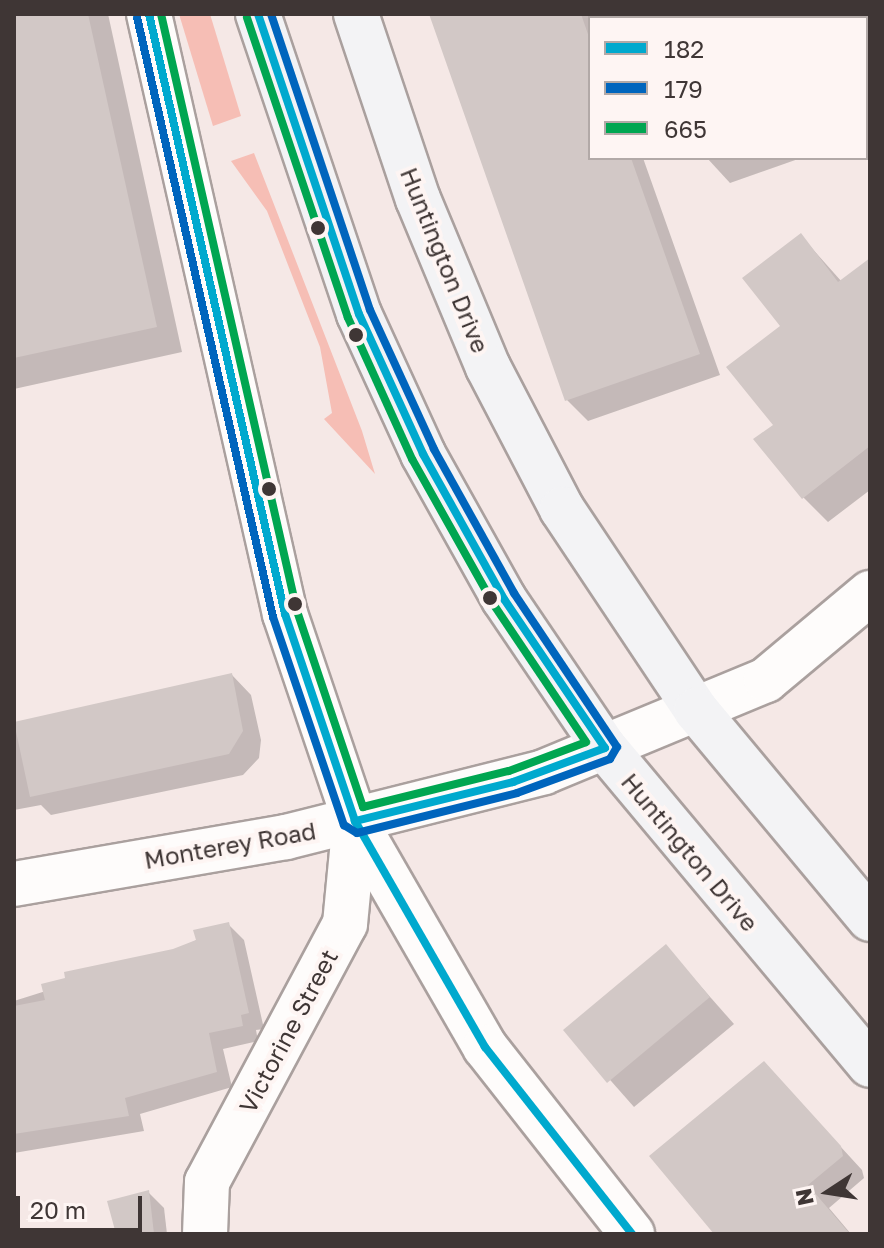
<!DOCTYPE html>
<style>
body{margin:0}
#map{position:relative;width:884px;height:1248px;overflow:hidden;background:#f5e8e6;font-family:"Golos Text",sans-serif}
div>[style]{position:absolute}
.green>*{inset:0;background:#f6beb5}
.shadow>*{inset:0;background:#0003}
.building>*{inset:0;background:#d2c8c6}
.roads{filter:drop-shadow(2px 0 #aaa09e) drop-shadow(-2px 0 #aaa09e) drop-shadow(0 2px #aaa09e) drop-shadow(0 -2px #aaa09e)}
.minor>*{height:44px;margin:-22px;padding:0 22px;transform-origin:22px;border-radius:22px;background:#fefcfb}
.major>*{height:44px;margin:-22px;padding:0 22px;transform-origin:22px;border-radius:22px;background:#f3f3f5}
.bus-1>*{height:8px;margin:-4px;padding:0 4px;transform-origin:4px;border-radius:4px;background:#00a9ce}
.bus-2>*{height:8px;margin:-4px;padding:0 4px;transform-origin:4px;border-radius:4px;background:#0065bd}
.bus-3>*{height:8px;margin:-4px;padding:0 4px;transform-origin:4px;border-radius:4px;background:#00a651}
.dots>*{width:22px;height:22px;translate:-50% -50%;box-sizing:border-box;border:4px solid #fef5f3;border-radius:50%}
span{translate:-50% -50%;white-space:nowrap;text-align:center;line-height:1.15;-webkit-text-stroke:8px #fef5f3;paint-order:stroke}
.street-label{font-size:24px;color:#3f3635}
.frame{position:absolute;inset:0;border:16px solid #3f3635;pointer-events:none}
.legend{position:absolute;left:588px;top:16px;width:280px;height:144px;box-sizing:border-box;background:#fef5f3;border:2px solid #b2a9a7;margin:0;padding:10px 14px;list-style:none;font-size:24px;color:#3f3635}
.legend li{display:flex;align-items:center;gap:16px;height:40px}
.legend b{width:40px;border:2px solid #b2a9a7}
.north{position:absolute;left:788px;top:1152px;width:80px;height:80px;-webkit-text-stroke:6px #fef5f3;paint-order:stroke;rotate:258deg;font-size:22px;font-weight:700;line-height:32px;text-align:center;color:#3f3635}
.north::after{content:'';display:block;margin:auto;width:28px;height:36px;background:#3f3635;clip-path:polygon(50% 0,100% 100%,50% 72%,0 100%)}
.scale{position:absolute;left:16px;top:1196px;width:126px;height:36px;box-sizing:border-box;border:4px solid #3f3635;border-top:0;padding-left:10px;font-size:24px;line-height:28px;white-space:nowrap;color:#3f3635;-webkit-text-stroke:6px #fef5f3;paint-order:stroke}
</style>
<div id="map">
<div class="green">
<i style="clip-path:polygon(179px 14px,210px 14px,241px 116px,213px 126px)"></i>
<i style="clip-path:polygon(254px 153px,362px 431px,375px 474px,324px 419px,332px 413px,320px 347px,267px 211px,231px 161px)"></i>
</div>
<div class="shadow">
<i style="clip-path:polygon(14px 14px,108px 14px,182px 352px,14px 389px)"></i>
<i style="clip-path:polygon(432px 14px,593px 14px,590px 158px,643px 158px,720px 375px,588px 421px,567px 400px)"></i>
<i style="clip-path:polygon(677px 14px,829px 14px,830px 18px,666px 18px)"></i>
<i style="clip-path:polygon(866px 120px,870px 132px,866px 135px)"></i>
<i style="clip-path:polygon(707px 158px,801px 158px,730px 183px)"></i>
<i style="clip-path:polygon(801px 236px,842px 282px,870px 274px,870px 490px,828px 522px,803px 497px,782px 327px)"></i>
<i style="clip-path:polygon(232px 675px,251px 695px,261px 740px,259px 758px,243px 775px,51px 815px,41px 805px,14px 810px,14px 724px)"></i>
<i style="clip-path:polygon(229px 925px,244px 940px,264px 1029px,256px 1030px,258px 1041px,223px 1049px,232px 1087px,140px 1114px,144px 1131px,14px 1153px,14px 1001px,173px 951px)"></i>
<i style="clip-path:polygon(666px 947px,734px 1024px,634px 1107px,566px 1030px)"></i>
<i style="clip-path:polygon(785px 1086px,862px 1170px,864px 1178px,829px 1208px,851px 1234px,716px 1234px)"></i>
<i style="clip-path:polygon(148px 1192px,164px 1208px,167px 1234px,118px 1234px)"></i>
</div>
<div class="building">
<i style="clip-path:polygon(14px 14px,88px 14px,157px 327px,14px 358px)"></i>
<i style="clip-path:polygon(429px 14px,581px 14px,590px 40px,590px 158px,631px 158px,700px 354px,565px 401px)"></i>
<i style="clip-path:polygon(801px 233px,838px 282px,870px 258px,870px 446px,802px 499px,753px 439px,773px 425px,726px 367px,780px 326px,742px 278px)"></i>
<i style="clip-path:polygon(232px 673px,243px 731px,229px 754px,30px 797px,14px 722px)"></i>
<i style="clip-path:polygon(229px 922px,249px 1013px,241px 1015px,243px 1026px,209px 1033px,217px 1072px,125px 1098px,129px 1116px,14px 1134px,14px 1006px,45px 1000px,41px 984px,65px 978px,64px 972px,173px 949px,196px 940px,193px 930px)"></i>
<i style="clip-path:polygon(666px 944px,710px 997px,607px 1083px,563px 1030px)"></i>
<i style="clip-path:polygon(764px 1061px,841px 1146px,843px 1156px,808px 1185px,850px 1234px,714px 1234px,649px 1156px)"></i>
<i style="clip-path:polygon(149px 1190px,154px 1234px,116px 1234px,107px 1201px)"></i>
</div>
<div class="roads">
<div class="minor">
<i style="left:149px;top:14px;width:615px;rotate:77.23deg"></i>
<i style="left:285px;top:614px;width:219px;rotate:71.3deg"></i>
<i style="left:355px;top:821px;width:261px;rotate:60.1deg"></i>
<i style="left:485px;top:1047px;width:238px;rotate:51.8deg"></i>
<i style="left:14px;top:884px;width:276px;rotate:-9.8deg"></i>
<i style="left:286px;top:837px;width:266px;rotate:-14.1deg"></i>
<i style="left:544px;top:772px;width:240px;rotate:-22.5deg"></i>
<i style="left:766px;top:680px;width:136px;rotate:-39.9deg"></i>
<i style="left:205px;top:1234px;width:52px;rotate:-87.8deg"></i>
<i style="left:207px;top:1182px;width:293px;rotate:-61.9deg"></i>
<i style="left:345px;top:924px;width:103px;rotate:-84.5deg"></i>
</div>
<div class="major">
<i style="left:258px;top:14px;width:317px;rotate:71.4deg"></i>
<i style="left:359px;top:314px;width:154px;rotate:65.4deg"></i>
<i style="left:423px;top:454px;width:166px;rotate:60.8deg"></i>
<i style="left:504px;top:599px;width:180px;rotate:55.9deg"></i>
<i style="left:605px;top:748px;width:413px;rotate:50.1deg"></i>
<i style="left:356px;top:14px;width:195px;rotate:71.5deg"></i>
<i style="left:418px;top:199px;width:182px;rotate:67.4deg"></i>
<i style="left:488px;top:367px;width:160px;rotate:62.5deg"></i>
<i style="left:562px;top:509px;width:242px;rotate:56.3deg"></i>
<i style="left:696px;top:710px;width:272px;rotate:50.2deg"></i>
</div>
</div>
<div class="bus-1">
<i style="left:149px;top:14px;width:615px;rotate:77.23deg"></i>
<i style="left:285px;top:614px;width:219px;rotate:71.3deg"></i>
<i style="left:355px;top:821px;width:261px;rotate:60.1deg"></i>
<i style="left:485px;top:1047px;width:238px;rotate:51.8deg"></i>
<i style="left:258px;top:14px;width:317px;rotate:71.4deg"></i>
<i style="left:359px;top:314px;width:154px;rotate:65.4deg"></i>
<i style="left:423px;top:454px;width:166px;rotate:60.8deg"></i>
<i style="left:504px;top:599px;width:180px;rotate:55.9deg"></i>
<i style="left:605px;top:748px;width:98px;rotate:159.7deg"></i>
<i style="left:513px;top:782px;width:163px;rotate:166.1deg"></i>
</div>
<div class="bus-2">
<i style="left:137px;top:17px;width:615px;rotate:77.23deg"></i>
<i style="left:273px;top:617px;width:220px;rotate:71.2deg"></i>
<i style="left:344px;top:825px;width:15px;rotate:32deg"></i>
<i style="left:357px;top:833px;width:165px;rotate:-14deg"></i>
<i style="left:517px;top:793px;width:99px;rotate:-20.1deg"></i>
<i style="left:610px;top:759px;width:14px;rotate:-60deg"></i>
<i style="left:617px;top:747px;width:185px;rotate:-123.8deg"></i>
<i style="left:514px;top:593px;width:165px;rotate:-119.1deg"></i>
<i style="left:434px;top:449px;width:153px;rotate:-114.7deg"></i>
<i style="left:370px;top:310px;width:312px;rotate:-108.5deg"></i>
</div>
<div class="bus-3">
<i style="left:161px;top:14px;width:612px;rotate:77.17deg"></i>
<i style="left:297px;top:611px;width:207px;rotate:71.4deg"></i>
<i style="left:363px;top:807px;width:150px;rotate:-13.9deg"></i>
<i style="left:509px;top:771px;width:82px;rotate:-20.6deg"></i>
<i style="left:586px;top:742px;width:165px;rotate:-123.9deg"></i>
<i style="left:494px;top:605px;width:167px;rotate:-119.3deg"></i>
<i style="left:412px;top:459px;width:155px;rotate:-114.4deg"></i>
<i style="left:348px;top:318px;width:317px;rotate:-108.6deg"></i>
</div>
<div class="dots">
<i style="left:318px;top:228px;background:#3f3635"></i>
<i style="left:356px;top:335px;background:#3f3635"></i>
<i style="left:269px;top:489px;background:#3f3635"></i>
<i style="left:490px;top:598px;background:#3f3635"></i>
<i style="left:295px;top:604px;background:#3f3635"></i>
</div>
<div class="street-label">
<span style="left:445px;top:260px;rotate:68deg">Huntington Drive</span>
<span style="left:230px;top:845px;rotate:-10deg">Monterey Road</span>
<span style="left:690px;top:852px;rotate:50deg">Huntington Drive</span>
<span style="left:288px;top:1031px;rotate:-62deg">Victorine Street</span>
</div>
<div class="frame"></div>
<ul class="legend">
<li><b style="height:10px;background:#00a9ce"></b>182</li>
<li><b style="height:10px;background:#0065bd"></b>179</li>
<li><b style="height:10px;background:#00a651"></b>665</li>
</ul>
<div class="north">N</div>
<div class="scale">20 m</div>
</div>
